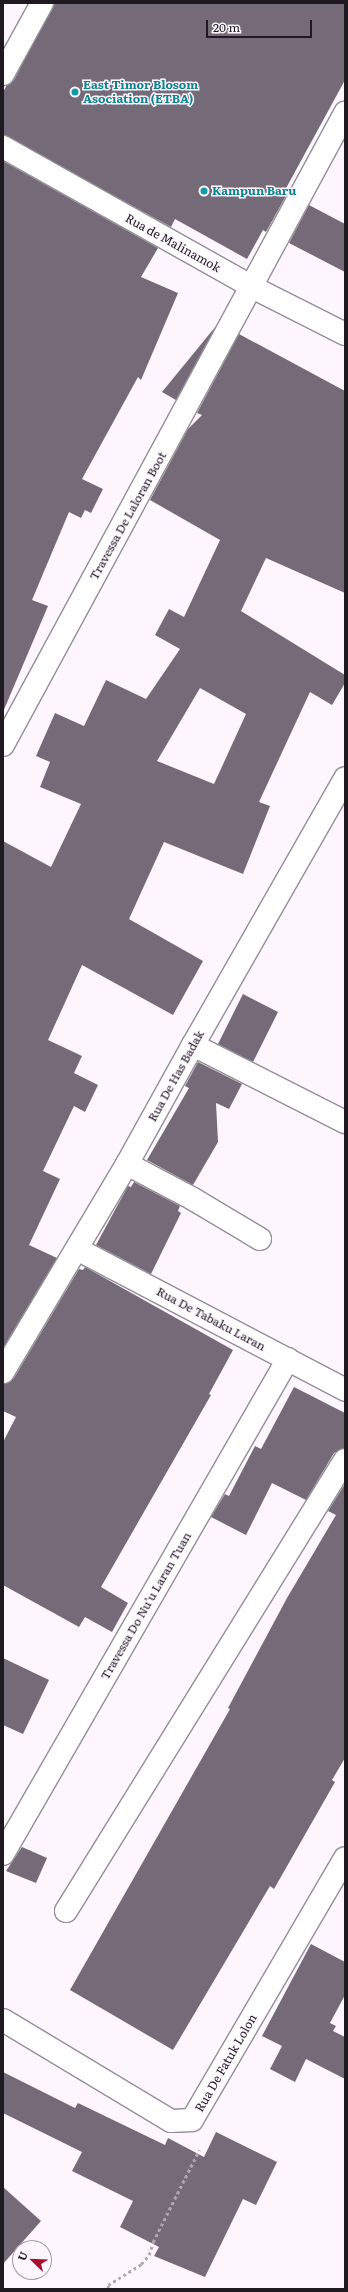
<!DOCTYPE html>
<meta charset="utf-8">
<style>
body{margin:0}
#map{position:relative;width:348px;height:2292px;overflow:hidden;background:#fdf6ff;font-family:Literata,serif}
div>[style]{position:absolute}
.building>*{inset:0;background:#756b78}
.path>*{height:2.5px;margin-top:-1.25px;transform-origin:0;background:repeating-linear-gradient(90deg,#aea8b0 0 3px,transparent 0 6px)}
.roads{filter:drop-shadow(1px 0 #968c9a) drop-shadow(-1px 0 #968c9a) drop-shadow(0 1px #968c9a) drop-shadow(0 -1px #968c9a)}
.minor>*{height:22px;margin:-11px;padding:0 11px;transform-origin:11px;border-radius:11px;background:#fff}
.tertiary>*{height:22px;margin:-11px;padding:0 11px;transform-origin:11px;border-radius:11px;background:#fff}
.dots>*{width:11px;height:11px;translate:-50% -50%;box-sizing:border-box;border:2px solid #fdf6ff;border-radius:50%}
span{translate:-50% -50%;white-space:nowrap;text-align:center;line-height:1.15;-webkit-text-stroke:3px #fdf6ff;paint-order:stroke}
.culture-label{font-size:12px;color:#0d838f;font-weight:700}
.left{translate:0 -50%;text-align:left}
.street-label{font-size:12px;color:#1e1a20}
.frame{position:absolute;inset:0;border:4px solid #1e1a20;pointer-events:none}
.north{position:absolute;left:12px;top:2240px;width:40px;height:40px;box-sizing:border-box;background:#fdf6ff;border:1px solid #a49ea6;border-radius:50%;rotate:293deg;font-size:11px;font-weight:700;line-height:16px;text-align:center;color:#1e1a20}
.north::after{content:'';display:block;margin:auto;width:14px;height:18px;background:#a70d2e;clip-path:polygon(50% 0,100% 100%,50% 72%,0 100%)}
.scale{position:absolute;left:206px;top:20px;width:106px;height:18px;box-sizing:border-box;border:2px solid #1e1a20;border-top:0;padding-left:5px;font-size:12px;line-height:14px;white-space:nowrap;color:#1e1a20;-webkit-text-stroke:3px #fdf6ff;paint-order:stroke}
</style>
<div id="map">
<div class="building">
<i style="clip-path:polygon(54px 3px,345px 3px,345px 80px,284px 192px,287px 194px,266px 232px,263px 230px,247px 259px,175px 219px,171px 227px,3px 135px,3px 92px,7px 85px,14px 80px)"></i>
<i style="clip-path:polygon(3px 161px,158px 248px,141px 277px,178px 293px,141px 380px,138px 377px,82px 479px,103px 489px,91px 513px,85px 510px,81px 518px,69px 512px,32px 600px,48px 606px,3px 712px)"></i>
<i style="clip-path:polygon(309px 205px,345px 224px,345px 272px,289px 243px)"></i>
<i style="clip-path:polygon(216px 326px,176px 400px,162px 392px)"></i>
<i style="clip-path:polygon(evenodd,239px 334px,345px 391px,345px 593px,266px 558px,241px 611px,345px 675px,345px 683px,332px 705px,310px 692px,259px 802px,270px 806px,243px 874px,164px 842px,129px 919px,203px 961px,173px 1015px,82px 965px,48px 1040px,82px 1056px,74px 1073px,98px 1085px,85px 1112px,74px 1106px,43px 1171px,60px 1179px,29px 1245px,57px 1258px,3px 1348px,3px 841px,51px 867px,81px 804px,40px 787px,50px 762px,36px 756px,55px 713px,84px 726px,106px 680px,146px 699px,180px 649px,155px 635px,169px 609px,184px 617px,220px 540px,150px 500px,188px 429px,202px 415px,197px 413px,239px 334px,200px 688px,246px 714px,214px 784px,157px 761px,200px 688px)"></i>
<i style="clip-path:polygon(243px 994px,278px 1012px,253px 1062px,218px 1044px)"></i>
<i style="clip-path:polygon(198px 1062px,242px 1084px,229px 1109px,216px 1103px,218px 1142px,193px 1185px,147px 1160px,189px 1088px,185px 1086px)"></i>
<i style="clip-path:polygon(134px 1182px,180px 1206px,178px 1211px,181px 1213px,151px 1274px,96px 1245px,128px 1186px,131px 1187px)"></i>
<i style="clip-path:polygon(85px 1267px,233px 1350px,209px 1394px,211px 1395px,101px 1587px,128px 1603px,112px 1632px,85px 1617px,79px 1627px,3px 1585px,3px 1442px,16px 1417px,3px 1411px,3px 1384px,14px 1378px,79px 1269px,83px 1270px)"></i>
<i style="clip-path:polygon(294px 1387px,345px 1413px,345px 1448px,334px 1453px,306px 1500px,272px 1483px,246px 1535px,211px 1517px,225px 1494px,229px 1496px,255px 1446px,261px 1449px)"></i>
<i style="clip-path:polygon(345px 1484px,345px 1758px,332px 1780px,335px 1782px,274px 1889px,270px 1886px,173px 2050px,70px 1990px,230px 1709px,228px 1708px,287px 1598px,336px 1515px,328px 1511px)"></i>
<i style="clip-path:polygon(3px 1658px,49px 1680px,23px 1734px,3px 1725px)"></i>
<i style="clip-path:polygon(22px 1847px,47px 1858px,36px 1883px,6px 1871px)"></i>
<i style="clip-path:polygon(311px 1944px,345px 1962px,345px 1995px,330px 2023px,336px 2026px,333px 2031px,345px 2037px,345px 2079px,306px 2059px,295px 2082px,270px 2069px,282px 2046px,262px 2036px)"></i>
<i style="clip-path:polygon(3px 2072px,75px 2108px,78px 2103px,165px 2145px,168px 2138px,204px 2157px,216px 2132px,277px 2162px,256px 2205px,243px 2199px,205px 2277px,154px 2256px,159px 2247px,120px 2227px,133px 2201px,72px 2171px,82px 2152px,3px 2113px)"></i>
<i style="clip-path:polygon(3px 2187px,41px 2221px,3px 2264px)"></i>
</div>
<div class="path">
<i style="left:108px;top:2289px;width:4px;rotate:-90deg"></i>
<i style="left:108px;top:2285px;width:39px;rotate:-32deg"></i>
<i style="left:141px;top:2264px;width:12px;rotate:-48deg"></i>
<i style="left:149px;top:2255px;width:14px;rotate:-73deg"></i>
<i style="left:153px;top:2242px;width:103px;rotate:-63.4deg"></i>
</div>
<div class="roads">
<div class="minor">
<i style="left:3px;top:74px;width:81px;rotate:-61.2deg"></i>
<i style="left:3px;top:745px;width:719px;rotate:-61.58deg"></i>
<i style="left:193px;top:1045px;width:170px;rotate:26.9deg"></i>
<i style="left:127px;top:1164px;width:75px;rotate:27.9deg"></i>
<i style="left:193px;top:1199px;width:78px;rotate:30.8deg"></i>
<i style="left:77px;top:1249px;width:303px;rotate:27.7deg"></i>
<i style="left:3px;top:1372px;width:242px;rotate:-59.2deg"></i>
<i style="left:127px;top:1164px;width:136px;rotate:-61deg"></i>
<i style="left:193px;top:1045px;width:307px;rotate:-60.3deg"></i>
<i style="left:3px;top:1854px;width:571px;rotate:-60.07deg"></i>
<i style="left:66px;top:1911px;width:530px;rotate:-58.26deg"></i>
<i style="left:3px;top:2020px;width:196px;rotate:31deg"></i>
<i style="left:171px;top:2121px;width:21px;rotate:-3deg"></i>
<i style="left:192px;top:2120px;width:303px;rotate:-59.7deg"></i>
</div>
<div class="tertiary">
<i style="left:3px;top:147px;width:286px;rotate:29.3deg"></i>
<i style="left:252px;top:287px;width:104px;rotate:26.8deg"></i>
</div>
</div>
<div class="dots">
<i style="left:75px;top:92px;background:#0f9aa8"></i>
<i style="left:204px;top:191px;background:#0f9aa8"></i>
</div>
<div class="culture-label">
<span class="left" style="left:83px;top:92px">East Timor Blosom<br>Asociation (ETBA)</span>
<span class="left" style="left:212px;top:191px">Kampun Baru</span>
</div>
<div class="street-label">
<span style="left:173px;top:243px;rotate:29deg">Rua de Malinamok</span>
<span style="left:128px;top:516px;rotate:-61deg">Travessa De Laloran Boot</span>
<span style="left:176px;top:1076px;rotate:-61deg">Rua De Has Badak</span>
<span style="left:211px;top:1319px;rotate:28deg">Rua De Tabaku Laran</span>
<span style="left:146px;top:1606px;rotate:-60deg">Travessa Do Nu’u Laran Tuan</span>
<span style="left:226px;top:2063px;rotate:-60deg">Rua De Fatuk Lolon</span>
</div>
<div class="frame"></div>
<div class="north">U</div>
<div class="scale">20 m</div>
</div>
